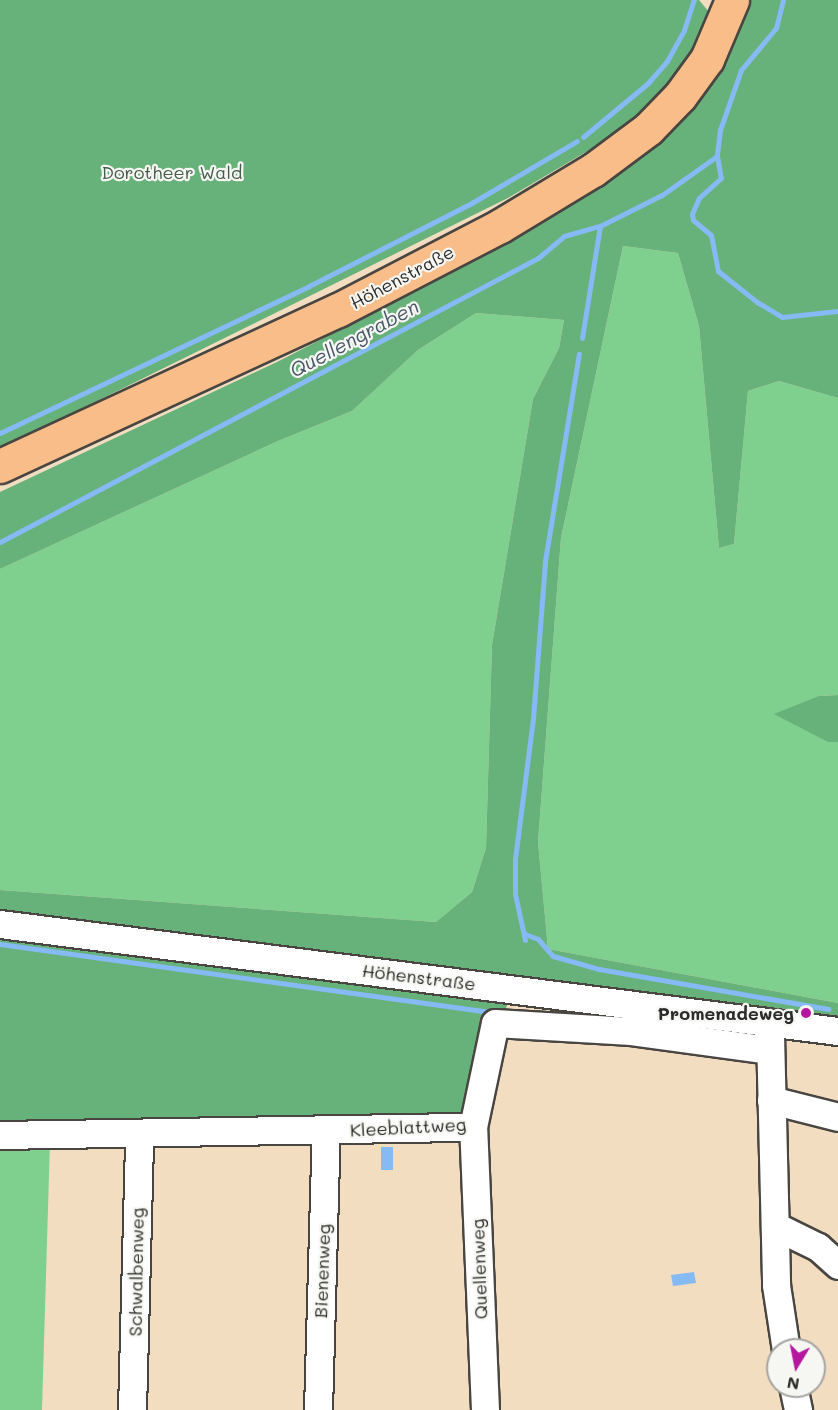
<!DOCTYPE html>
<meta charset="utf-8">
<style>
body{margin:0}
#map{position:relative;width:838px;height:1410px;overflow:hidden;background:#f3ddc1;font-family:Mali,sans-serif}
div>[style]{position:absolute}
.green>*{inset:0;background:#7fcf8f}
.forest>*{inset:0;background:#67b27a}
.water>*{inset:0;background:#86baf4}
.stream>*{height:5px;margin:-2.5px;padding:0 2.5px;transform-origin:2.5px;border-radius:2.5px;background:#86baf4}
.roads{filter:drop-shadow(2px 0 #494642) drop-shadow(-2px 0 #494642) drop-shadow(0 2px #494642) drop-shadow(0 -2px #494642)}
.minor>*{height:27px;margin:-13.5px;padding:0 13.5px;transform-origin:13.5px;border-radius:13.5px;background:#fff}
.major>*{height:33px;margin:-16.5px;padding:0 16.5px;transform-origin:16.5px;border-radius:16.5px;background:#f8bd88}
.dots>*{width:16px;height:16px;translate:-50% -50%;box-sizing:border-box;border:3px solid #f6f6f2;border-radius:50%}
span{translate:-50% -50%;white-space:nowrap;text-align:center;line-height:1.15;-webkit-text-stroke:4.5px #f6f6f2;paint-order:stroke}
.park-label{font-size:18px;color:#445c49}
.street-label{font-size:18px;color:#2b2b2b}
.poi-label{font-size:18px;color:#2b2b2b;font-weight:700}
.right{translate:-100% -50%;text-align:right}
.water-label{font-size:20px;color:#465667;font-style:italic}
.north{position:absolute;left:766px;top:1338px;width:60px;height:60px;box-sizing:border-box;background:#f6f6f2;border:2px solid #a5a5a2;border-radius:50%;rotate:190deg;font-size:16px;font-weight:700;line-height:24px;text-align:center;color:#2b2b2b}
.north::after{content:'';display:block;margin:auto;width:21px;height:27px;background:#b5179e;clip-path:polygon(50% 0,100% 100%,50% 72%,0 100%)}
</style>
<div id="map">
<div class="green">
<i style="clip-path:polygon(623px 246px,678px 253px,699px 326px,719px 548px,734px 544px,748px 391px,779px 381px,838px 398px,838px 695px,819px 696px,828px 742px,838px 742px,838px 1003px,548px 949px,538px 842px,561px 538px)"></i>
<i style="clip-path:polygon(476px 313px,564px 320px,559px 348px,533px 399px,492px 645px,486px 848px,472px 892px,436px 922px,0 890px,0 569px,278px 441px,352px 411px,418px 350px)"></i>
<i style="clip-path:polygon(50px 1141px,42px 1410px,0 1410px,0 1142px)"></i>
</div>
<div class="forest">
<i style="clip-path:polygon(0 0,699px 0,714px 18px,693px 60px,646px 109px,613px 136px,508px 198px,0 449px)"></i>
<i style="clip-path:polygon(747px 0,838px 0,838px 398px,779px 381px,748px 391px,734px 544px,719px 548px,699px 326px,678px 253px,623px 246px,561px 538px,538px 842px,548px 949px,838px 1003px,838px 1017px,516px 977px,498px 1033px,479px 1135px,0 1142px,0 890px,436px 922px,472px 892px,486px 848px,492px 645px,533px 399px,559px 348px,564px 320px,476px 313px,418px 350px,352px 411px,278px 441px,0 569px,0 492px,277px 362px,470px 263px,556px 214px,666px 134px,700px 97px,721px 64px)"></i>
<i style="clip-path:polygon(838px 695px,838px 742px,828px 742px,774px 714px,819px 696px)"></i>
</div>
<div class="water">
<i style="clip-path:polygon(381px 1147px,393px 1147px,393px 1170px,381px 1170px)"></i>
<i style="clip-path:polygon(694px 1272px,696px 1283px,673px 1286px,671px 1275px)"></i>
</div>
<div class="stream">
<i style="left:783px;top:0;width:29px;rotate:104deg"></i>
<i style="left:776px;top:28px;width:55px;rotate:129.8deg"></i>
<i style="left:741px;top:70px;width:64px;rotate:109.3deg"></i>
<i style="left:720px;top:130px;width:26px;rotate:97deg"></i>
<i style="left:717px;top:156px;width:22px;rotate:80deg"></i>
<i style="left:721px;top:178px;width:30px;rotate:138deg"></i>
<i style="left:699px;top:198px;width:17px;rotate:114deg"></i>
<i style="left:692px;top:214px;width:6px;rotate:81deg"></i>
<i style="left:693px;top:220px;width:23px;rotate:40deg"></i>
<i style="left:711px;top:235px;width:37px;rotate:79deg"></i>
<i style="left:718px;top:271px;width:50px;rotate:38.5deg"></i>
<i style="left:757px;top:302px;width:29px;rotate:31deg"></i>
<i style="left:782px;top:317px;width:56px;rotate:-6.1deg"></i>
<i style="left:583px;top:137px;width:85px;rotate:-39.7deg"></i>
<i style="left:648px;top:83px;width:29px;rotate:-49deg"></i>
<i style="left:667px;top:61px;width:35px;rotate:-61deg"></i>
<i style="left:684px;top:30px;width:32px;rotate:-72deg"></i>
<i style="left:582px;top:338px;width:113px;rotate:-80.9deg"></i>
<i style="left:0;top:433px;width:342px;rotate:-25.4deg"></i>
<i style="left:309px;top:286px;width:181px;rotate:-27deg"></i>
<i style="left:470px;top:204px;width:124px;rotate:-30.5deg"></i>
<i style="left:0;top:542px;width:608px;rotate:-27.83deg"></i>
<i style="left:538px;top:258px;width:34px;rotate:-40deg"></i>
<i style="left:564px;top:236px;width:37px;rotate:-16deg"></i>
<i style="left:600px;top:226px;width:69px;rotate:-26.6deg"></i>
<i style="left:662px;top:195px;width:67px;rotate:-35.3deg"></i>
<i style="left:525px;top:934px;width:14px;rotate:21deg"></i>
<i style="left:538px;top:939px;width:23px;rotate:49deg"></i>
<i style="left:553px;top:956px;width:48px;rotate:15.8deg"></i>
<i style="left:599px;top:969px;width:233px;rotate:9.9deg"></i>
<i style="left:525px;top:940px;width:47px;rotate:-102.3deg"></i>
<i style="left:515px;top:894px;width:35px;rotate:-90deg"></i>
<i style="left:515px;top:859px;width:142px;rotate:-82.7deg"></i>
<i style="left:533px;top:718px;width:157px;rotate:-85.6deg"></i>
<i style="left:545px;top:561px;width:210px;rotate:-80.7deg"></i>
<i style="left:0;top:944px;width:493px;rotate:7.9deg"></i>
</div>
<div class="roads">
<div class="minor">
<i style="left:0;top:924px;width:845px;rotate:7.28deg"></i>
<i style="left:770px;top:1034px;width:251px;rotate:88.6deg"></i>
<i style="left:776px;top:1285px;width:66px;rotate:81.3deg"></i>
<i style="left:771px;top:1100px;width:69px;rotate:14.2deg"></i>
<i style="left:0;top:1135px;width:473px;rotate:-1deg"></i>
<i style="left:775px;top:1226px;width:48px;rotate:26deg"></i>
<i style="left:818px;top:1247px;width:27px;rotate:42deg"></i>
<i style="left:793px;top:1386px;width:25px;rotate:78deg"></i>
<i style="left:132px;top:1410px;width:276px;rotate:-88.5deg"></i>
<i style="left:318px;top:1410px;width:279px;rotate:-88.4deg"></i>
<i style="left:485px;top:1410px;width:283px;rotate:-92.4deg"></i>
<i style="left:473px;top:1127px;width:106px;rotate:-78.1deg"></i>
<i style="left:495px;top:1023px;width:136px;rotate:3.4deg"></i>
<i style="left:631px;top:1031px;width:139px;rotate:7.8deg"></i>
</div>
<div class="major">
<i style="left:0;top:466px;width:372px;rotate:-24.8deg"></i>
<i style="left:338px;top:310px;width:182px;rotate:-27.4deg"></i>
<i style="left:500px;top:226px;width:109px;rotate:-31.1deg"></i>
<i style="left:593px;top:170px;width:69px;rotate:-36.7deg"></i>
<i style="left:648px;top:129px;width:46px;rotate:-45.9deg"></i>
<i style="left:680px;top:96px;width:46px;rotate:-53.9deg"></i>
<i style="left:707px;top:59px;width:64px;rotate:-67deg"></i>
</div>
</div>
<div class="dots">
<i style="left:806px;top:1013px;background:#b5179e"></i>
</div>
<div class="park-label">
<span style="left:172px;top:172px">Dorotheer Wald</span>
</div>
<div class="street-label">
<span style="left:402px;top:277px;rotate:-28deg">Höhenstraße</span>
<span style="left:419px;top:977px;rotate:7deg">Höhenstraße</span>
<span style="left:408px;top:1127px;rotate:-3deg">Kleeblattweg</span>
<span style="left:479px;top:1269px;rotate:-92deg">Quellenweg</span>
<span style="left:322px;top:1271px;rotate:-88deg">Bienenweg</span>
<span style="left:136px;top:1272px;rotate:-89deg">Schwalbenweg</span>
</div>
<div class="poi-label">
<span class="right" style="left:794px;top:1013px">Promenadeweg</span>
</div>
<div class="water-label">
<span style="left:354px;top:338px;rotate:-28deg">Quellengraben</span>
</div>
<div class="north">N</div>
</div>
